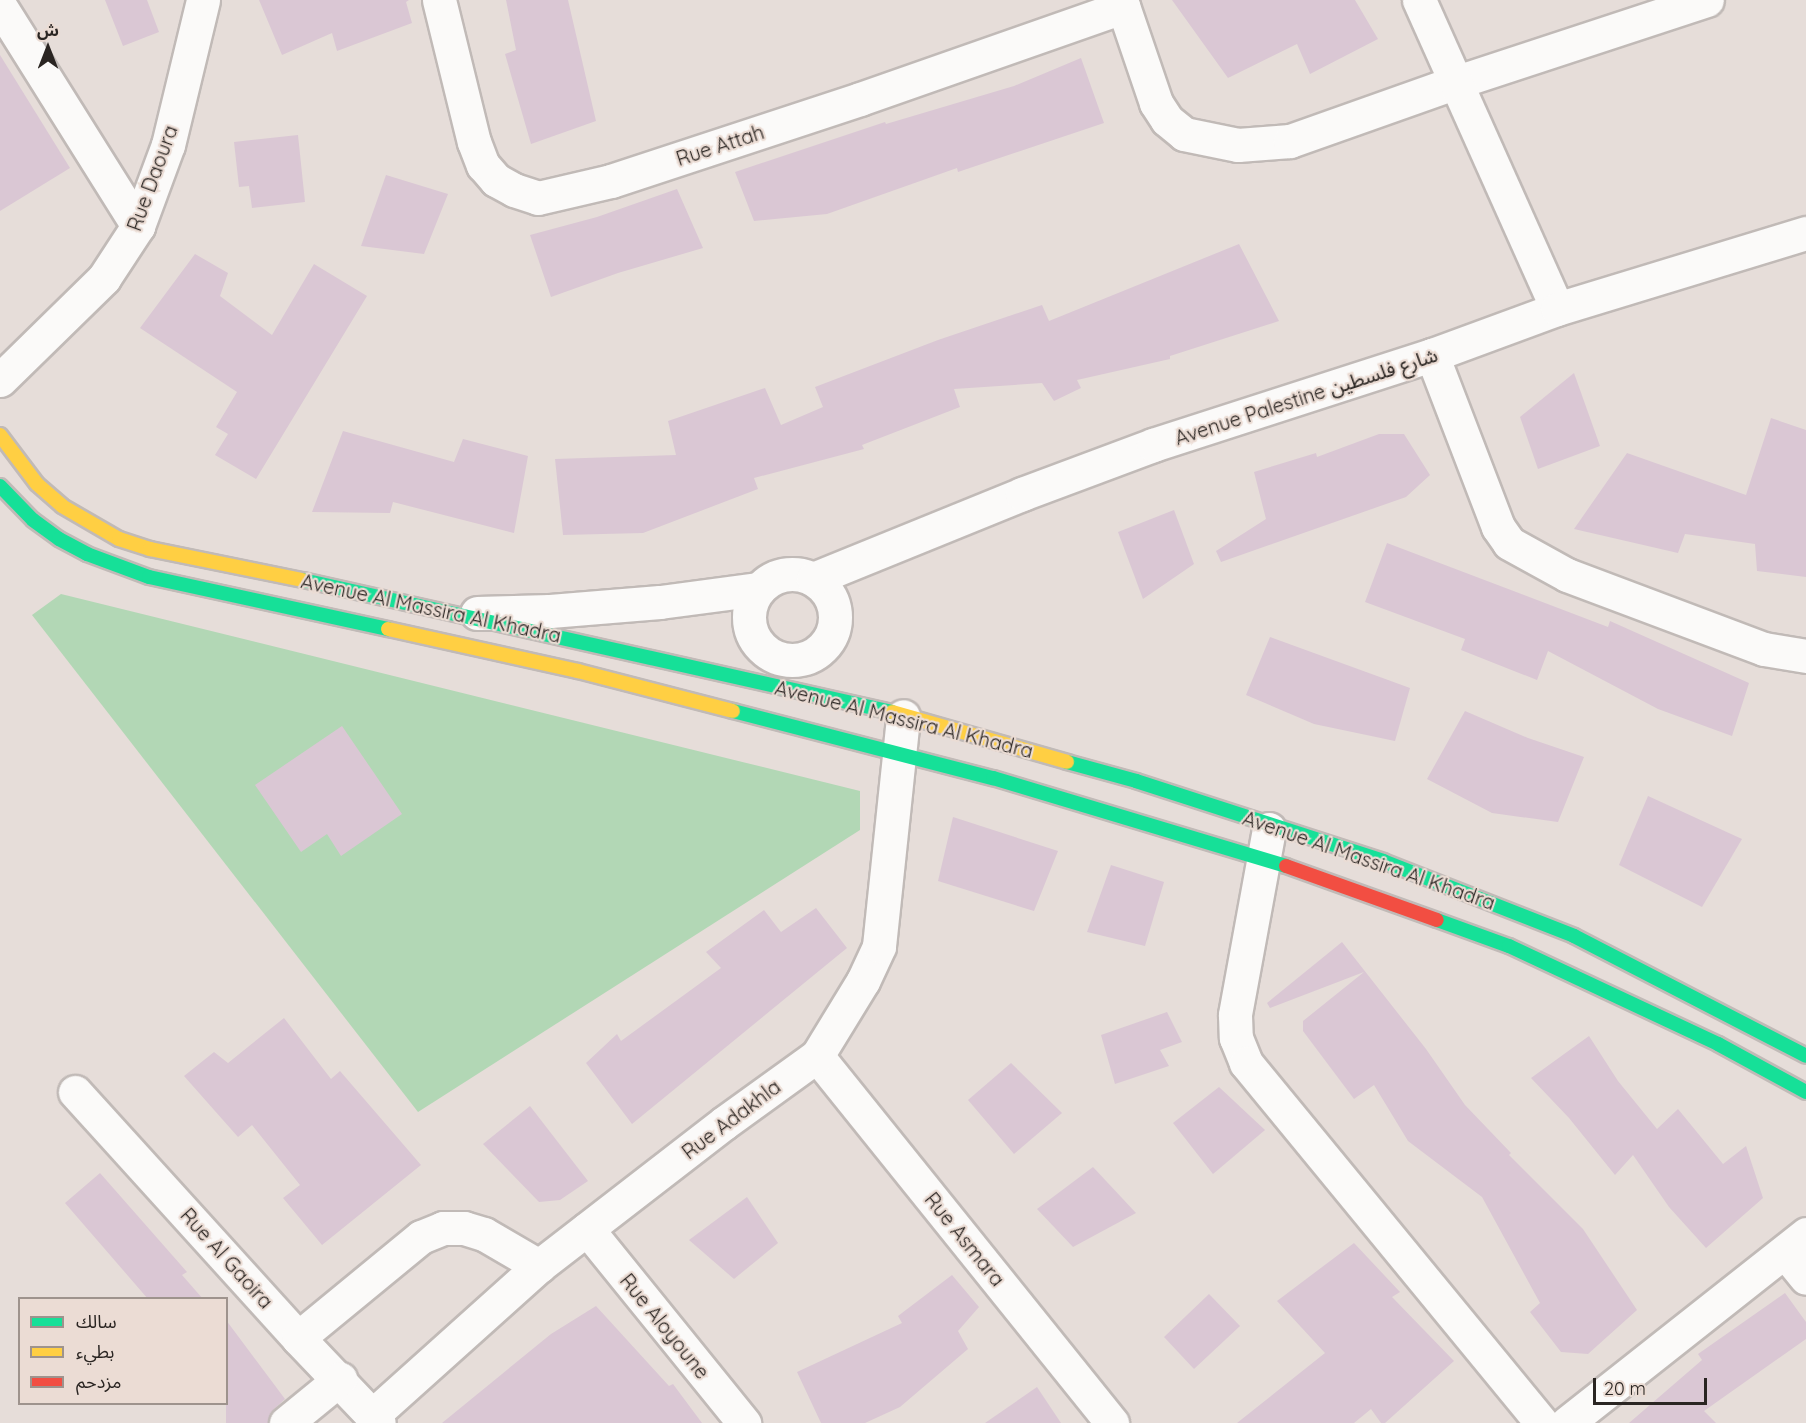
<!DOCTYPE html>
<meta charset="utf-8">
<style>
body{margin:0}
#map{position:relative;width:1806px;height:1423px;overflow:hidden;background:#e6ddd9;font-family:Quicksand,"Noto Sans Arabic",sans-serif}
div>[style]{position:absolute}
.green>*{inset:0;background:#b2d7b5}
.building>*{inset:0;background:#dac7d4}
.roads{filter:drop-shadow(2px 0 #c1bab7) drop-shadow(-2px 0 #c1bab7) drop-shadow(0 2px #c1bab7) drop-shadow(0 -2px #c1bab7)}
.street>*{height:33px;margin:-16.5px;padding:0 16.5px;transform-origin:16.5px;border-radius:16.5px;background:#fbfaf9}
.street>.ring{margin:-16.5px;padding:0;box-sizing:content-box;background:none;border:33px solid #fbfaf9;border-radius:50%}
.fast>*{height:14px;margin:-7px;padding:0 7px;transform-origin:7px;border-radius:7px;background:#16e098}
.slow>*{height:14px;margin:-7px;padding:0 7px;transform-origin:7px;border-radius:7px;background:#ffcf43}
.jam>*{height:14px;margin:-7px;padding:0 7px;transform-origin:7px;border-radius:7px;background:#f24e42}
span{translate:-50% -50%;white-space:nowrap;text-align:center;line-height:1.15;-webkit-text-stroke:4.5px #ebdcd4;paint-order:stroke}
.street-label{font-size:20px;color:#2a2522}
.legend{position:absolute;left:18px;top:1297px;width:210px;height:108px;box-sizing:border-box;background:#ebdcd4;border:2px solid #9e938d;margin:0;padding:8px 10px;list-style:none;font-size:18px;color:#2a2522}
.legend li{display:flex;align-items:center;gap:12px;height:30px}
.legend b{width:30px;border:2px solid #9e938d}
.north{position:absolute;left:18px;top:18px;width:60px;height:60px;-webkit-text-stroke:4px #ebdcd4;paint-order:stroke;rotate:0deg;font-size:16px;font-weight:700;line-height:24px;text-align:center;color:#2a2522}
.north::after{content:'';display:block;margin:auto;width:21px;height:27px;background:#2a2522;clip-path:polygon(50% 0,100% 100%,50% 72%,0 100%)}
.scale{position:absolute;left:1593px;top:1378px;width:114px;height:27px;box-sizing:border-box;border:3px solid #2a2522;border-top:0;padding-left:8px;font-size:18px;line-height:21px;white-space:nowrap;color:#2a2522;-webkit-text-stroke:4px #ebdcd4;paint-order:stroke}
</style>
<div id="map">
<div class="green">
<i style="clip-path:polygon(61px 594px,860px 791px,860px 830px,418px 1112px,32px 615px)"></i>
</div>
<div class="building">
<i style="clip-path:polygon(105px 0,147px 0,159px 32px,123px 46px)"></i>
<i style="clip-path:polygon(259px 0,409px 0,406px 2px,412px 23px,337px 51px,332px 33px,282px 55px)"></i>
<i style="clip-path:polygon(506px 0,568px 0,596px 121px,531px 144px,505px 54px,516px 50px)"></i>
<i style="clip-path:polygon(1172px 0,1355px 0,1378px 39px,1310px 74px,1297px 44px,1228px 78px)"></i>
<i style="clip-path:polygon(0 55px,70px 168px,0 211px)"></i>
<i style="clip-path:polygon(1081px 58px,1104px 123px,958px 172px,957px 168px,827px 214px,754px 221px,735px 172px,885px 122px,886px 124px,1014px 86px)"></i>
<i style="clip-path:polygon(298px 135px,305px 202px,252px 208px,249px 186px,239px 187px,234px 142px)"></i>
<i style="clip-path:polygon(386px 175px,448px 194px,424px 254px,361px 246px)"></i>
<i style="clip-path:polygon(677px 189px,703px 248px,618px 273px,551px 297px,530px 235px,597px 217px)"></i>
<i style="clip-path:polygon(1239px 244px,1279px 321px,1170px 356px,1170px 359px,1077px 380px,1081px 388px,1054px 401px,1042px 383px,954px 389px,960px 407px,862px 445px,864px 449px,754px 478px,758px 489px,643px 533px,563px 535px,555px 459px,676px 455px,668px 421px,765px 388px,781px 425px,823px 407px,815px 387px,938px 340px,1042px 305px,1049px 321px)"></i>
<i style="clip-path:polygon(195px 254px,228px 273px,220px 296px,272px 335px,314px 264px,367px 296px,256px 479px,215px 455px,228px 434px,216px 427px,237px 392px,140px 328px)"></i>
<i style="clip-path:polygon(1574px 373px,1600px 446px,1538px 469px,1520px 417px)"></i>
<i style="clip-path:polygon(1771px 418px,1806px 430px,1806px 577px,1757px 571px,1755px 544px,1685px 534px,1678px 553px,1574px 529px,1627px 453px,1746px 495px)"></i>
<i style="clip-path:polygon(343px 431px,454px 462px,463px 439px,528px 456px,514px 533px,393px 502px,390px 513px,312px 512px)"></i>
<i style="clip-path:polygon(1379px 434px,1404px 434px,1430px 475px,1406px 497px,1221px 562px,1216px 551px,1266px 519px,1254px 472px,1316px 453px,1317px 457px)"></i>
<i style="clip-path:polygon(1174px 510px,1194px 564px,1143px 599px,1118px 532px)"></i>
<i style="clip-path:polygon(1387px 543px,1608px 627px,1610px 621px,1749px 683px,1732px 736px,1658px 709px,1548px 651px,1537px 680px,1461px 650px,1465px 639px,1365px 602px)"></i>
<i style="clip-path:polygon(1270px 637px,1410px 688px,1395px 741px,1314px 724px,1246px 695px)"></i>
<i style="clip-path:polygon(1465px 711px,1528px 738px,1584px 757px,1558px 822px,1492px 813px,1427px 779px)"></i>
<i style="clip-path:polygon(342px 726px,402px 814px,341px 856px,327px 834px,301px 852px,255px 785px)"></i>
<i style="clip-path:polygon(1648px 796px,1742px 839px,1702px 907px,1619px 865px)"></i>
<i style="clip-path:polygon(953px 817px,1058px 851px,1034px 911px,938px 881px)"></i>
<i style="clip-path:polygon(1111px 865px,1164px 882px,1145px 946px,1087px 932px)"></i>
<i style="clip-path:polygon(816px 908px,847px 948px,632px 1124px,586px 1063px,617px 1034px,621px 1041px,721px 968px,706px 952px,764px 910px,781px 932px)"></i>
<i style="clip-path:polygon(1342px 942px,1426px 1049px,1465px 1105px,1511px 1153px,1509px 1155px,1583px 1229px,1637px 1310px,1588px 1354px,1561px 1352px,1530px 1312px,1540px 1303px,1482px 1197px,1408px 1141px,1374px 1085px,1354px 1099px,1303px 1031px,1303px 1021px,1364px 972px,1270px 1008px,1267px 1003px)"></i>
<i style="clip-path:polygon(1167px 1012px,1182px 1042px,1160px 1050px,1169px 1066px,1115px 1084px,1101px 1035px)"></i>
<i style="clip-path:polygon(284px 1018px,331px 1079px,340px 1071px,421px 1165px,322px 1245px,283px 1198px,300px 1185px,252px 1125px,238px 1137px,184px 1076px,214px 1052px,228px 1063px)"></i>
<i style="clip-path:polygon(1589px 1036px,1618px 1081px,1657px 1129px,1678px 1109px,1723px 1164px,1746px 1146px,1763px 1198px,1706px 1248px,1669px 1207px,1633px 1155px,1615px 1175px,1569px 1118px,1531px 1078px)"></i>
<i style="clip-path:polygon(1011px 1063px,1062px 1113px,1014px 1154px,968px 1100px)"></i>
<i style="clip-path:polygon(1219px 1087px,1265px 1130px,1213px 1174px,1173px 1123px)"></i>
<i style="clip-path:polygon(530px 1106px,588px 1181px,560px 1200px,539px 1202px,483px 1144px)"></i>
<i style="clip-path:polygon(1093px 1167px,1136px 1213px,1073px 1247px,1037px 1209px)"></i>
<i style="clip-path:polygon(100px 1173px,187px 1272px,182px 1275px,203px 1299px,148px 1299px,65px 1203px)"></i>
<i style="clip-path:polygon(747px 1197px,778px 1243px,734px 1279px,689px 1240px)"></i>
<i style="clip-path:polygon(1354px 1243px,1400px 1292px,1392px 1297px,1454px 1361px,1385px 1423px,1381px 1423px,1371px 1409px,1354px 1423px,1237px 1423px,1325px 1353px,1277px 1301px)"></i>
<i style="clip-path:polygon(952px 1275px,979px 1307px,958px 1331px,968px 1349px,900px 1407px,865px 1423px,821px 1423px,797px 1372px,902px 1323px,898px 1316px)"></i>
<i style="clip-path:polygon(1785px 1293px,1806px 1322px,1806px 1339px,1704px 1411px,1716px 1423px,1629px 1423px,1702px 1360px,1698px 1354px)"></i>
<i style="clip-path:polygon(1209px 1294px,1240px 1326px,1194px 1369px,1164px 1337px)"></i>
<i style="clip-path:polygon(596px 1306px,669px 1386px,673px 1384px,702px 1423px,442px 1423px,551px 1334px)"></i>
<i style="clip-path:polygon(226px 1320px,285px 1399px,274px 1409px,268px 1423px,226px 1423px)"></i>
<i style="clip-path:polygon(1037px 1387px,1061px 1423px,985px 1423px)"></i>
</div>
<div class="roads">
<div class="street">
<i style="left:439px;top:0;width:146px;rotate:76.2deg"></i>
<i style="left:474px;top:142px;width:25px;rotate:69deg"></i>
<i style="left:483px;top:165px;width:20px;rotate:49deg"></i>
<i style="left:496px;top:180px;width:21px;rotate:29deg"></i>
<i style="left:514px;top:190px;width:25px;rotate:18deg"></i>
<i style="left:538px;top:198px;width:75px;rotate:-13.1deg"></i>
<i style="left:611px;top:181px;width:262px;rotate:-18.2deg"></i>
<i style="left:860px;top:99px;width:279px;rotate:-19.3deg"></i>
<i style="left:1121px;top:0;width:109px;rotate:71.2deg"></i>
<i style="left:1156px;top:103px;width:20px;rotate:57deg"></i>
<i style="left:1167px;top:120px;width:22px;rotate:39deg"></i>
<i style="left:1184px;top:134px;width:55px;rotate:11.5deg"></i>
<i style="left:1238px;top:145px;width:52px;rotate:-4.4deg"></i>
<i style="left:1290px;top:141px;width:177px;rotate:-19.5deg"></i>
<i style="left:1457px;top:82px;width:263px;rotate:-18.2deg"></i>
<i style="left:1419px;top:0;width:338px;rotate:65.9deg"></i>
<i style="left:0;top:6px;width:260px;rotate:57.9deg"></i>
<i style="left:1432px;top:355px;width:184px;rotate:69deg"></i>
<i style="left:1498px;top:527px;width:19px;rotate:55deg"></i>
<i style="left:1509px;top:543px;width:66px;rotate:28.9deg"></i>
<i style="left:1567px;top:575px;width:210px;rotate:20.6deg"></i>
<i style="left:1764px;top:649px;width:43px;rotate:9.5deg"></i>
<i style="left:0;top:380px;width:146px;rotate:-44.4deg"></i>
<i style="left:104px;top:278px;width:62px;rotate:-56.8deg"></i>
<i style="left:138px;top:226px;width:86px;rotate:-69.7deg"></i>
<i style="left:168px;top:145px;width:149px;rotate:-76.4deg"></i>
<i class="ring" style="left:749px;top:574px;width:53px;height:53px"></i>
<i style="left:813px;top:579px;width:226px;rotate:-22.1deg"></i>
<i style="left:1022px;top:494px;width:140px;rotate:-20.5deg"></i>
<i style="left:1153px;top:445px;width:293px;rotate:-17.9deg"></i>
<i style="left:1432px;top:355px;width:133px;rotate:-20.2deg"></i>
<i style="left:1557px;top:309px;width:260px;rotate:-17deg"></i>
<i style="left:477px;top:613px;width:73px;rotate:-1.6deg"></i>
<i style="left:550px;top:611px;width:110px;rotate:-4.7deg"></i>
<i style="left:660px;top:602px;width:100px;rotate:-7.5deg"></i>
<i style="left:1269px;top:829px;width:189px;rotate:100.4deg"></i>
<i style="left:1235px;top:1015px;width:23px;rotate:88deg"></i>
<i style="left:1236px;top:1038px;width:27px;rotate:68deg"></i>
<i style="left:1246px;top:1063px;width:466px;rotate:50.6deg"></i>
<i style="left:817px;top:1056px;width:471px;rotate:51.2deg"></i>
<i style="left:75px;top:1092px;width:332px;rotate:47.8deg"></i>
<i style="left:298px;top:1338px;width:117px;rotate:46.4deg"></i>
<i style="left:587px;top:1229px;width:250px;rotate:51deg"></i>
<i style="left:1785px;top:1252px;width:33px;rotate:51deg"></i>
<i style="left:298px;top:1338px;width:159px;rotate:-39.4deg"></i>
<i style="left:421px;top:1237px;width:24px;rotate:-22deg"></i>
<i style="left:443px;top:1228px;width:21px"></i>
<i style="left:464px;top:1228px;width:21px;rotate:17deg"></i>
<i style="left:484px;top:1234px;width:64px;rotate:30.2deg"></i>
<i style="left:373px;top:1415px;width:223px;rotate:-41.9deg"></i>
<i style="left:539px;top:1266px;width:234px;rotate:-37.7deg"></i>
<i style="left:724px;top:1123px;width:115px;rotate:-35.8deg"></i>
<i style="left:817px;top:1056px;width:88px;rotate:-58.5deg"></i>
<i style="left:863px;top:981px;width:38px;rotate:-65deg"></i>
<i style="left:879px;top:946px;width:231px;rotate:-84deg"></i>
<i style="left:286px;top:1423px;width:70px;rotate:-39.2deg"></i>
<i style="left:1567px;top:1423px;width:305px;rotate:-38.3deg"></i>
</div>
<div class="fast">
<i style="left:0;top:486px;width:47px;rotate:45.9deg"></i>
<i style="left:33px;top:520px;width:32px;rotate:36deg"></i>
<i style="left:59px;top:539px;width:32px;rotate:28deg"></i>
<i style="left:87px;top:554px;width:66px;rotate:20.4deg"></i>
<i style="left:149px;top:577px;width:245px;rotate:12.3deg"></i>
<i style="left:303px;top:580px;width:604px;rotate:12.63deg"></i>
<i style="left:733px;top:711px;width:268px;rotate:14.5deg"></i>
<i style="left:993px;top:778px;width:306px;rotate:16.7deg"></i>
<i style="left:1067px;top:762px;width:72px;rotate:15.4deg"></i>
<i style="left:1136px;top:781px;width:260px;rotate:17.9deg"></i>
<i style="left:1383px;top:861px;width:205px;rotate:21.4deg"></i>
<i style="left:1574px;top:936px;width:261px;rotate:27.3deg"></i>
<i style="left:1437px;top:920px;width:77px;rotate:19.9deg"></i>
<i style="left:1509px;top:946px;width:231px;rotate:25.1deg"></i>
<i style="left:1718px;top:1044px;width:100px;rotate:28.6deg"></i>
</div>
<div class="slow">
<i style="left:0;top:435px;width:61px;rotate:52.9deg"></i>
<i style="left:37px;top:484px;width:33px;rotate:41deg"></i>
<i style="left:62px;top:506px;width:66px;rotate:30.1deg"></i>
<i style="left:119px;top:539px;width:33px;rotate:18deg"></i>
<i style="left:150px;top:549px;width:156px;rotate:11.5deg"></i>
<i style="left:388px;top:629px;width:195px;rotate:12.5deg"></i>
<i style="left:578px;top:671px;width:160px;rotate:14.5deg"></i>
<i style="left:892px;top:712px;width:182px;rotate:15.9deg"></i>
</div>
<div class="jam">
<i style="left:1286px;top:866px;width:160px;rotate:19.7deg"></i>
</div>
</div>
<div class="street-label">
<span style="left:720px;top:145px;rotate:-18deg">Rue Attah</span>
<span style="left:152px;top:178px;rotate:-70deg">Rue Daoura</span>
<span style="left:1306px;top:396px;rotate:-18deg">Avenue Palestine شارع فلسطين</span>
<span style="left:431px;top:608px;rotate:12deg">Avenue Al Massira Al Khadra</span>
<span style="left:904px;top:719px;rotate:14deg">Avenue Al Massira Al Khadra</span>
<span style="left:1369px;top:860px;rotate:19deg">Avenue Al Massira Al Khadra</span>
<span style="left:731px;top:1119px;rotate:-37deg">Rue Adakhla</span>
<span style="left:965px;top:1239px;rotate:51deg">Rue Asmara</span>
<span style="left:227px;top:1258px;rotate:48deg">Rue Al Gaoira</span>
<span style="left:665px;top:1326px;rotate:51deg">Rue Aloyoune</span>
</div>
<ul class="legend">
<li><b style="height:8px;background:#16e098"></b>سالك</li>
<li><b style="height:8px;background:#ffcf43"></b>بطيء</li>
<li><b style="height:8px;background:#f24e42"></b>مزدحم</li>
</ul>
<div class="north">ش</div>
<div class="scale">20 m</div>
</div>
